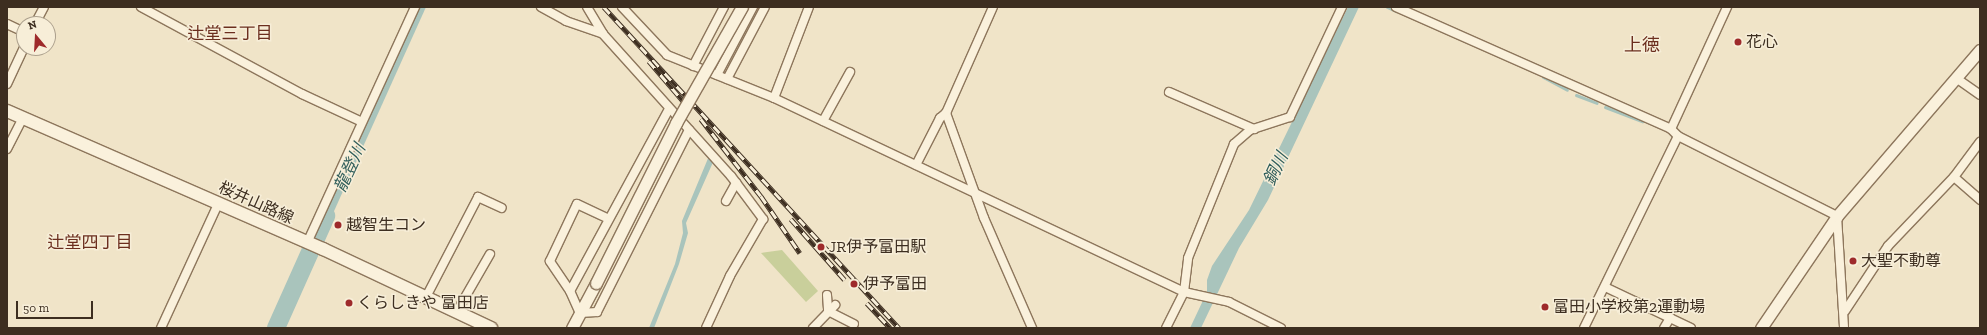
<!DOCTYPE html>
<meta charset="utf-8">
<style>
body{margin:0}
#map{position:relative;width:1987px;height:335px;overflow:hidden;background:#f0e4c8;font-family:"Zilla Slab","Noto Sans JP",serif}
div>[style]{position:absolute}
.green>*{inset:0;background:#c9cf9b}
.water>*{inset:0;background:#a9c4bc}
.stream>*{height:3px;margin:-1.5px;padding:0 1.5px;transform-origin:1.5px;border-radius:1.5px;background:#a9c4bc}
.river>*{height:18px;margin:-9px;padding:0 9px;transform-origin:9px;border-radius:9px;background:#a9c4bc}
.roads{filter:drop-shadow(1px 0 #8d765c) drop-shadow(-1px 0 #8d765c) drop-shadow(0 1px #8d765c) drop-shadow(0 -1px #8d765c)}
.minor>*{height:8px;margin:-4px;padding:0 4px;transform-origin:4px;border-radius:4px;background:#faf1dc}
.tertiary>*{height:11px;margin:-5.5px;padding:0 5.5px;transform-origin:5.5px;border-radius:5.5px;background:#faf1dc}
.secondary>*{height:12px;margin:-6px;padding:0 6px;transform-origin:6px;border-radius:6px;background:#faf1dc}
.rail>*{height:4.5px;margin-top:-2.25px;transform-origin:0;background:repeating-linear-gradient(90deg,#f7eed8 0 9px,#3d2e20 0 18px);box-sizing:border-box;border-block:1px solid #3d2e20}
.bridges{filter:drop-shadow(1px 0 #8d765c) drop-shadow(-1px 0 #8d765c) drop-shadow(0 1px #8d765c) drop-shadow(0 -1px #8d765c)}
.tertiary-bridge>*{height:11px;margin:-5.5px;padding:0 5.5px;transform-origin:5.5px;border-radius:5.5px;background:#faf1dc}
.dots>*{width:11px;height:11px;translate:-50% -50%;box-sizing:border-box;border:2px solid #f7eed8;border-radius:50%}
span{translate:-50% -50%;white-space:nowrap;text-align:center;line-height:1.15;-webkit-text-stroke:3px #f7eed8;paint-order:stroke}
.poi-label{font-size:16px;color:#3d2e20}
.left{translate:0 -50%;text-align:left}
.street-label{font-size:16px;color:#3d2e20}
.neighbourhood-label{font-size:17px;color:#6b2e1e}
.water-label{font-size:17px;color:#2f5d5a;font-style:italic}
.quarter-label{font-size:18px;color:#6b2e1e}
.frame{position:absolute;inset:0;border:8px solid #3d2e20;pointer-events:none}
.north{position:absolute;left:16px;top:16px;width:40px;height:40px;box-sizing:border-box;background:#f7eed8;border:1px solid #ada18e;border-radius:50%;rotate:342deg;font-size:11px;font-weight:700;line-height:16px;text-align:center;color:#3d2e20}
.north::after{content:'';display:block;margin:auto;width:14px;height:18px;background:#9e2a2b;clip-path:polygon(50% 0,100% 100%,50% 72%,0 100%)}
.scale{position:absolute;left:16px;top:301px;width:77px;height:18px;box-sizing:border-box;border:2px solid #3d2e20;border-top:0;padding-left:5px;font-size:12px;line-height:14px;white-space:nowrap;color:#3d2e20;-webkit-text-stroke:3px #f7eed8;paint-order:stroke}
</style>
<div id="map">
<div class="green">
<i style="clip-path:polygon(782px 250px,818px 291px,806px 302px,761px 253px)"></i>
</div>
<div class="water">
<i style="clip-path:polygon(418px 7px,426px 7px,321px 240px,312px 237px)"></i>
<i style="clip-path:polygon(1348px 7px,1359px 7px,1268px 200px,1239px 248px,1201px 328px,1190px 328px,1207px 292px,1207px 280px,1212px 266px,1249px 210px)"></i>
<i style="clip-path:polygon(709px 156px,714px 160px,686px 223px,688px 233px,679px 264px,654px 328px,649px 328px,675px 264px,683px 233px,682px 221px)"></i>
</div>
<div class="stream">
<i style="left:1387px;top:7px;width:10px;rotate:24deg"></i>
<i style="left:1543px;top:77px;width:27px;rotate:28deg"></i>
<i style="left:1576px;top:95px;width:22px;rotate:21deg"></i>
<i style="left:1605px;top:107px;width:40px;rotate:21deg"></i>
</div>
<div class="river">
<i style="left:276px;top:328px;width:123px;rotate:-65.9deg"></i>
</div>
<div class="roads">
<div class="minor">
<i style="left:141px;top:7px;width:183px;rotate:28.4deg"></i>
<i style="left:302px;top:94px;width:66px;rotate:25deg"></i>
<i style="left:541px;top:7px;width:29px;rotate:29deg"></i>
<i style="left:566px;top:21px;width:39px;rotate:19deg"></i>
<i style="left:587px;top:7px;width:31px;rotate:59deg"></i>
<i style="left:603px;top:34px;width:191px;rotate:48deg"></i>
<i style="left:731px;top:176px;width:54px;rotate:53.3deg"></i>
<i style="left:763px;top:219px;width:66px;rotate:120.1deg"></i>
<i style="left:730px;top:276px;width:57px;rotate:114.8deg"></i>
<i style="left:622px;top:7px;width:66px;rotate:46.8deg"></i>
<i style="left:667px;top:55px;width:115px;rotate:21.9deg"></i>
<i style="left:774px;top:98px;width:454px;rotate:25.3deg"></i>
<i style="left:1184px;top:292px;width:46px;rotate:12.5deg"></i>
<i style="left:1229px;top:302px;width:58px;rotate:26.6deg"></i>
<i style="left:993px;top:7px;width:116px;rotate:113.9deg"></i>
<i style="left:946px;top:113px;width:112px;rotate:70.1deg"></i>
<i style="left:984px;top:218px;width:120px;rotate:66.4deg"></i>
<i style="left:1396px;top:7px;width:301px;rotate:23.9deg"></i>
<i style="left:1671px;top:129px;width:10px;rotate:45deg"></i>
<i style="left:1678px;top:136px;width:214px;rotate:116.1deg"></i>
<i style="left:7px;top:24px;width:19px;rotate:25deg"></i>
<i style="left:35px;top:24px;width:19px;rotate:-62deg"></i>
<i style="left:693px;top:66px;width:67px;rotate:-62.3deg"></i>
<i style="left:717px;top:75px;width:77px;rotate:-62.1deg"></i>
<i style="left:1956px;top:78px;width:29px;rotate:35deg"></i>
<i style="left:727px;top:79px;width:81px;rotate:-62.2deg"></i>
<i style="left:7px;top:84px;width:40px;rotate:-65deg"></i>
<i style="left:1169px;top:92px;width:93px;rotate:23.5deg"></i>
<i style="left:774px;top:98px;width:97px;rotate:-69deg"></i>
<i style="left:669px;top:109px;width:207px;rotate:118.5deg"></i>
<i style="left:570px;top:291px;width:24px;rotate:66deg"></i>
<i style="left:580px;top:313px;width:17px;rotate:-3deg"></i>
<i style="left:597px;top:312px;width:204px;rotate:-63.2deg"></i>
<i style="left:823px;top:121px;width:56px;rotate:-61.1deg"></i>
<i style="left:1671px;top:129px;width:134px;rotate:-65.3deg"></i>
<i style="left:1678px;top:136px;width:178px;rotate:26.7deg"></i>
<i style="left:1837px;top:216px;width:112px;rotate:86.4deg"></i>
<i style="left:7px;top:149px;width:34px;rotate:-63deg"></i>
<i style="left:916px;top:165px;width:53px;rotate:-62.9deg"></i>
<i style="left:940px;top:118px;width:8px;rotate:-40deg"></i>
<i style="left:1954px;top:177px;width:35px;rotate:41deg"></i>
<i style="left:726px;top:201px;width:21px;rotate:-61deg"></i>
<i style="left:307px;top:243px;width:260px;rotate:-65.4deg"></i>
<i style="left:1605px;top:287px;width:95px;rotate:25.5deg"></i>
<i style="left:570px;top:291px;width:36px;rotate:-124deg"></i>
<i style="left:550px;top:261px;width:63px;rotate:-64.7deg"></i>
<i style="left:577px;top:204px;width:35px;rotate:25deg"></i>
<i style="left:827px;top:295px;width:16px;rotate:86deg"></i>
<i style="left:828px;top:311px;width:29px;rotate:27deg"></i>
<i style="left:425px;top:299px;width:115px;rotate:-62.5deg"></i>
<i style="left:478px;top:197px;width:26px;rotate:25deg"></i>
<i style="left:1845px;top:311px;width:78px;rotate:-56.5deg"></i>
<i style="left:1888px;top:246px;width:95px;rotate:-46.3deg"></i>
<i style="left:1954px;top:177px;width:44px;rotate:-53.4deg"></i>
<i style="left:456px;top:313px;width:68px;rotate:-60deg"></i>
<i style="left:161px;top:328px;width:136px;rotate:-65.3deg"></i>
<i style="left:813px;top:328px;width:32px;rotate:-46deg"></i>
<i style="left:1166px;top:328px;width:40px;rotate:-63.4deg"></i>
<i style="left:1184px;top:292px;width:34px;rotate:-83deg"></i>
<i style="left:1188px;top:258px;width:123px;rotate:-68deg"></i>
<i style="left:1234px;top:144px;width:21px;rotate:-41deg"></i>
<i style="left:1250px;top:130px;width:42px;rotate:-18deg"></i>
<i style="left:1290px;top:117px;width:122px;rotate:-64.7deg"></i>
<i style="left:1664px;top:328px;width:12px;rotate:-59deg"></i>
</div>
<div class="tertiary">
<i style="left:572px;top:328px;width:51px;rotate:-61.9deg"></i>
<i style="left:1761px;top:328px;width:135px;rotate:-55.8deg"></i>
<i style="left:1837px;top:216px;width:219px;rotate:-49.3deg"></i>
</div>
<div class="secondary">
<i style="left:7px;top:111px;width:345px;rotate:23.6deg"></i>
<i style="left:323px;top:249px;width:186px;rotate:25.2deg"></i>
</div>
</div>
<div class="rail">
<i style="left:604px;top:7px;width:436px;rotate:47.4deg"></i>
<i style="left:649px;top:61px;width:54px;rotate:49.5deg"></i>
<i style="left:701px;top:119px;width:98px;rotate:52.1deg"></i>
<i style="left:761px;top:196px;width:69px;rotate:55.6deg"></i>
<i style="left:791px;top:219px;width:81px;rotate:48.5deg"></i>
<i style="left:867px;top:303px;width:34px;rotate:47deg"></i>
</div>
<div class="bridges">
<div class="tertiary-bridge">
<i style="left:596px;top:283px;width:179px;rotate:-63.4deg"></i>
<i style="left:676px;top:123px;width:133px;rotate:-60.4deg"></i>
</div>
</div>
<div class="dots">
<i style="left:1738px;top:42px;background:#9e2a2b"></i>
<i style="left:338px;top:225px;background:#9e2a2b"></i>
<i style="left:821px;top:247px;background:#9e2a2b"></i>
<i style="left:1853px;top:261px;background:#9e2a2b"></i>
<i style="left:854px;top:284px;background:#9e2a2b"></i>
<i style="left:349px;top:303px;background:#9e2a2b"></i>
<i style="left:1545px;top:307px;background:#9e2a2b"></i>
</div>
<div class="poi-label">
<span class="left" style="left:1746px;top:42px">花心</span>
<span class="left" style="left:346px;top:225px">越智生コン</span>
<span class="left" style="left:829px;top:247px">JR伊予富田駅</span>
<span class="left" style="left:1861px;top:261px">大聖不動尊</span>
<span class="left" style="left:863px;top:284px">伊予富田</span>
<span class="left" style="left:357px;top:303px">くらしきや 富田店</span>
<span class="left" style="left:1553px;top:307px">富田小学校第2運動場</span>
</div>
<div class="street-label">
<span style="left:256px;top:203px;rotate:24deg">桜井山路線</span>
</div>
<div class="neighbourhood-label">
<span style="left:230px;top:34px">辻堂三丁目</span>
<span style="left:90px;top:243px">辻堂四丁目</span>
</div>
<div class="water-label">
<span style="left:350px;top:168px;rotate:-65deg">龍登川</span>
<span style="left:1276px;top:169px;rotate:-65deg">銅川</span>
</div>
<div class="quarter-label">
<span style="left:1642px;top:45px">上徳</span>
</div>
<div class="frame"></div>
<div class="north">N</div>
<div class="scale">50 m</div>
</div>
